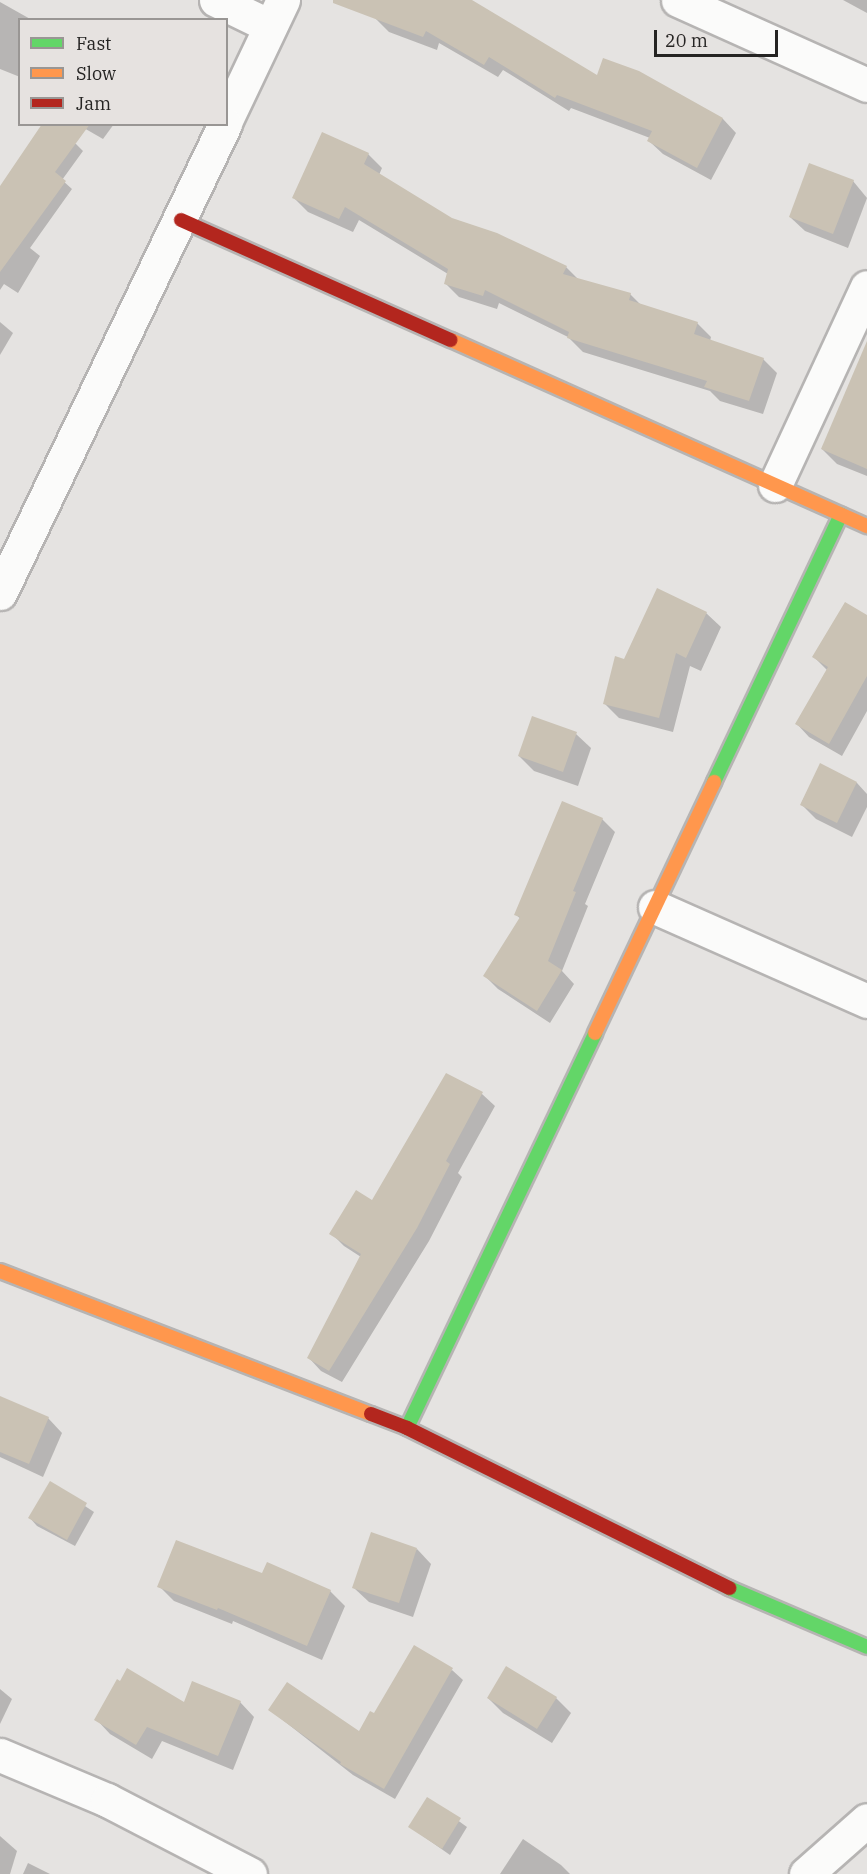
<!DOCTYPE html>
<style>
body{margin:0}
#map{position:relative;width:867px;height:1874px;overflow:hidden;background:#e5e3e1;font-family:"IBM Plex Serif",serif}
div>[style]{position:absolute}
.shadow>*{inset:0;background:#0003}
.building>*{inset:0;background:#cac2b4}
.roads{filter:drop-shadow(2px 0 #b6b4b3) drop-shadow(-2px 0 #b6b4b3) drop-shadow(0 2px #b6b4b3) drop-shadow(0 -2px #b6b4b3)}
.street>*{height:33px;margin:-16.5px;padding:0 16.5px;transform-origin:16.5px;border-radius:16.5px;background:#fbfbfa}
.fast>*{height:14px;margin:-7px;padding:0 7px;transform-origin:7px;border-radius:7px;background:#63d668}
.slow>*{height:14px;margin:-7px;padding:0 7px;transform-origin:7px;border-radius:7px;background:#ff974d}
.jam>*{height:14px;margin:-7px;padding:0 7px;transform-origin:7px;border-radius:7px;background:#b3261e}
span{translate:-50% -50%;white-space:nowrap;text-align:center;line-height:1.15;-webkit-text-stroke:5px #e6e2e0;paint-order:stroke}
.legend{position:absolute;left:18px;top:18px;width:210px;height:108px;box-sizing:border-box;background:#e6e2e0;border:2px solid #999694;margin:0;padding:8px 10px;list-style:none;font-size:18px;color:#252423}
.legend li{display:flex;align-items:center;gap:12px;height:30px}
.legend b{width:30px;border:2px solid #999694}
.scale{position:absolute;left:654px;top:30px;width:124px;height:27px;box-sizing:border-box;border:3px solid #252423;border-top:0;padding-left:8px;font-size:18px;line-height:21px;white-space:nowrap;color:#252423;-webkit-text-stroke:4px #e6e2e0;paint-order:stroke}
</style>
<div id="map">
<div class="shadow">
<i style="clip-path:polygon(382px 0,468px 0,598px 77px,638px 73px,723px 119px,736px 133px,711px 180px,663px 154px,649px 141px,650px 138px,571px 108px,569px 111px,503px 70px,498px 77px,439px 43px,437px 50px,389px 32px,375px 18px)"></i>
<i style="clip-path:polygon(843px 0,867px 0,867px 13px)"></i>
<i style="clip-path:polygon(0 2px,32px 20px,20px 20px,20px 77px,0 69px)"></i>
<i style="clip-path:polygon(77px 124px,114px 124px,103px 139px)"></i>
<i style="clip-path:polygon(37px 134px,76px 144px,83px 151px,62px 180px,72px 189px,30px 248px,40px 256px,18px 293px,4px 284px,0 290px,0 222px)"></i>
<i style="clip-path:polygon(368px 154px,382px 168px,379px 175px,451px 220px,566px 267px,578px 279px,630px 294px,641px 305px,697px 323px,711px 337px,710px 341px,763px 359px,777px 373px,763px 414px,720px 401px,710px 391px,583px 352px,568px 337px,499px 303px,497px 309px,459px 297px,445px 283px,448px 274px,359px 220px,353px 232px,308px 212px,294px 198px)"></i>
<i style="clip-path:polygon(853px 181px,867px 198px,848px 248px,805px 231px,790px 217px)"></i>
<i style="clip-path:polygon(0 322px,13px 333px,0 355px)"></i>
<i style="clip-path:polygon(867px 389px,867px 476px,837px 464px,822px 449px)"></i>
<i style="clip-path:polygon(706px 613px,721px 627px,701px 671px,690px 666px,673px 732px,619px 718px,604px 703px,625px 661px)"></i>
<i style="clip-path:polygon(867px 617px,867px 711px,842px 756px,809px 737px,797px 724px,827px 670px,814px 657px)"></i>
<i style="clip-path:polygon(533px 718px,576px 734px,591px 748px,578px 786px,534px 771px,519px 756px)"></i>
<i style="clip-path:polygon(820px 765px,857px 783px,867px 794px,867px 807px,852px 837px,816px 819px,801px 804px)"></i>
<i style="clip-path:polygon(602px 819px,615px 832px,585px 904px,588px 906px,562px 971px,574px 984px,550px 1023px,498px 989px,485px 976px,521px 919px,516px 915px)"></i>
<i style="clip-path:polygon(446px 1075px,482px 1094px,495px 1106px,458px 1173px,462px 1177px,429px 1241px,342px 1382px,321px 1371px,309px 1358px,361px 1257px,344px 1246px,331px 1233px,373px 1202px)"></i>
<i style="clip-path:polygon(0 1418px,48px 1418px,62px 1433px,43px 1477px,0 1457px)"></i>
<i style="clip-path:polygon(50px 1483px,94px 1512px,75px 1546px,37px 1526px,30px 1518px)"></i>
<i style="clip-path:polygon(417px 1549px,431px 1564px,413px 1617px,369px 1602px,354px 1588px)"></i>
<i style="clip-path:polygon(262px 1575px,330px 1591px,345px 1606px,322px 1660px,233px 1621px,232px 1624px,174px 1601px,159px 1586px)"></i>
<i style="clip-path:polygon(452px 1670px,463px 1680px,395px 1799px,353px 1775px,270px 1710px,359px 1733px,375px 1715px)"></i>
<i style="clip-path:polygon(0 1689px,12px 1699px,0 1724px)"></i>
<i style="clip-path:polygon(488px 1698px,556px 1698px,571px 1713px,552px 1743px,503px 1713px)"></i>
<i style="clip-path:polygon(240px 1702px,254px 1717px,233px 1770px,162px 1741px,152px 1759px,110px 1734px,96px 1719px,185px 1704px)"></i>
<i style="clip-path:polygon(428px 1799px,467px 1827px,450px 1855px,410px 1827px)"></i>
<i style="clip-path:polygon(0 1836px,17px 1851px,10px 1874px,0 1874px)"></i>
<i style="clip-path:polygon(523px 1839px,561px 1865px,570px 1874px,500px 1874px)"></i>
<i style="clip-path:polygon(28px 1863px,50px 1874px,23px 1874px)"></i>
</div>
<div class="building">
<i style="clip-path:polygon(333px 0,472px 0,597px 75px,603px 58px,639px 71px,723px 118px,697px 168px,647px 141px,652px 131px,557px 95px,555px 98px,489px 57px,484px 65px,426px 31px,423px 37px,333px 3px)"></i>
<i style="clip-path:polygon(42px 124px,90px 124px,55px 172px,66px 181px,0 272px,0 186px)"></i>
<i style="clip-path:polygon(322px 132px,369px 153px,364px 164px,452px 218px,497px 233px,567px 266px,563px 274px,631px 293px,629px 300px,698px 322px,694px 334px,764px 358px,749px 401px,704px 387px,707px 381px,567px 338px,569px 332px,485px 290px,483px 296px,444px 284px,448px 269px,345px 207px,339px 219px,292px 198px)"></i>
<i style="clip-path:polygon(809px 163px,854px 180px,833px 234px,789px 217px)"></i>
<i style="clip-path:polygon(867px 341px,867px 469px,821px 449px)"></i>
<i style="clip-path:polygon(657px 588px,707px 612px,686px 658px,676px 653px,659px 718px,603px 704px,615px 656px,624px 659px)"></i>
<i style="clip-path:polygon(845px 602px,867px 615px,867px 676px,829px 744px,795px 724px,828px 667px,812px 657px)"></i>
<i style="clip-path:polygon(532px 716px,577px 732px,563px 772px,518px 756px)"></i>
<i style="clip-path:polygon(820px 763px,857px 782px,837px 823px,800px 805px)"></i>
<i style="clip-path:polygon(562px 801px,603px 818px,573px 891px,576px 892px,548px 961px,562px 970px,537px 1011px,483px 976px,520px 917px,514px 915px)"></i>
<i style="clip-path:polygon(446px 1073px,483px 1092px,446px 1161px,450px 1164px,417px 1228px,329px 1371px,307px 1358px,361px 1254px,329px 1234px,356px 1190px,372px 1200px)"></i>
<i style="clip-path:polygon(0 1396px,49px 1417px,29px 1464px,0 1452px)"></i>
<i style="clip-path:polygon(50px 1481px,87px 1503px,67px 1540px,28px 1518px)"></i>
<i style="clip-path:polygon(371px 1532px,417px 1548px,399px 1603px,352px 1588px)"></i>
<i style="clip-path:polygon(176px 1540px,262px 1573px,267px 1562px,331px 1590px,307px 1646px,218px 1608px,217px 1610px,157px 1587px)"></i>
<i style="clip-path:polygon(414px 1645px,453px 1668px,384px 1789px,340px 1764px,341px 1762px,268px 1710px,287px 1682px,359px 1731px,370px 1711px,374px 1713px)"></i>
<i style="clip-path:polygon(506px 1666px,557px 1697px,537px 1729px,487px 1698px)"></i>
<i style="clip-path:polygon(127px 1668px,184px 1702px,192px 1681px,241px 1701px,218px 1756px,147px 1727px,136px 1745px,94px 1720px,117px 1679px,120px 1681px)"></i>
<i style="clip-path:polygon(427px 1797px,461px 1818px,442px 1849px,408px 1827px)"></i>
</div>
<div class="roads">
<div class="street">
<i style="left:216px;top:0;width:60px;rotate:25.7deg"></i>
<i style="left:678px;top:0;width:207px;rotate:24.2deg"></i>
<i style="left:226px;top:120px;width:133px;rotate:-64.6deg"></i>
<i style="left:775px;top:485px;width:218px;rotate:-65.1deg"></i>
<i style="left:0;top:593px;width:520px;rotate:-64.37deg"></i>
<i style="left:655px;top:907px;width:232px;rotate:23.9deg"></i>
<i style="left:0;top:1755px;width:116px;rotate:22.8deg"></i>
<i style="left:107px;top:1800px;width:161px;rotate:27.4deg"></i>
<i style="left:806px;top:1874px;width:81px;rotate:-41.5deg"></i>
</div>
<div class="fast">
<i style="left:714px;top:782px;width:296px;rotate:-64.6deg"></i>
<i style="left:407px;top:1428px;width:437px;rotate:-64.5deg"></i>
<i style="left:729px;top:1588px;width:150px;rotate:23.1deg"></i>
</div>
<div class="slow">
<i style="left:451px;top:340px;width:456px;rotate:24.1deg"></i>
<i style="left:595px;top:1033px;width:278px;rotate:-64.6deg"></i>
<i style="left:0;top:1271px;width:398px;rotate:21.1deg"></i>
</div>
<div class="jam">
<i style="left:181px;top:220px;width:295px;rotate:24deg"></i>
<i style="left:371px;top:1414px;width:39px;rotate:21deg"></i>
<i style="left:407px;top:1428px;width:360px;rotate:26.4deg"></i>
</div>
</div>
<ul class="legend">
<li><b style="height:8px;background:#63d668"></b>Fast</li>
<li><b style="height:8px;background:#ff974d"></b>Slow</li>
<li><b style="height:8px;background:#b3261e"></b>Jam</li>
</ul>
<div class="scale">20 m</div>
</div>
